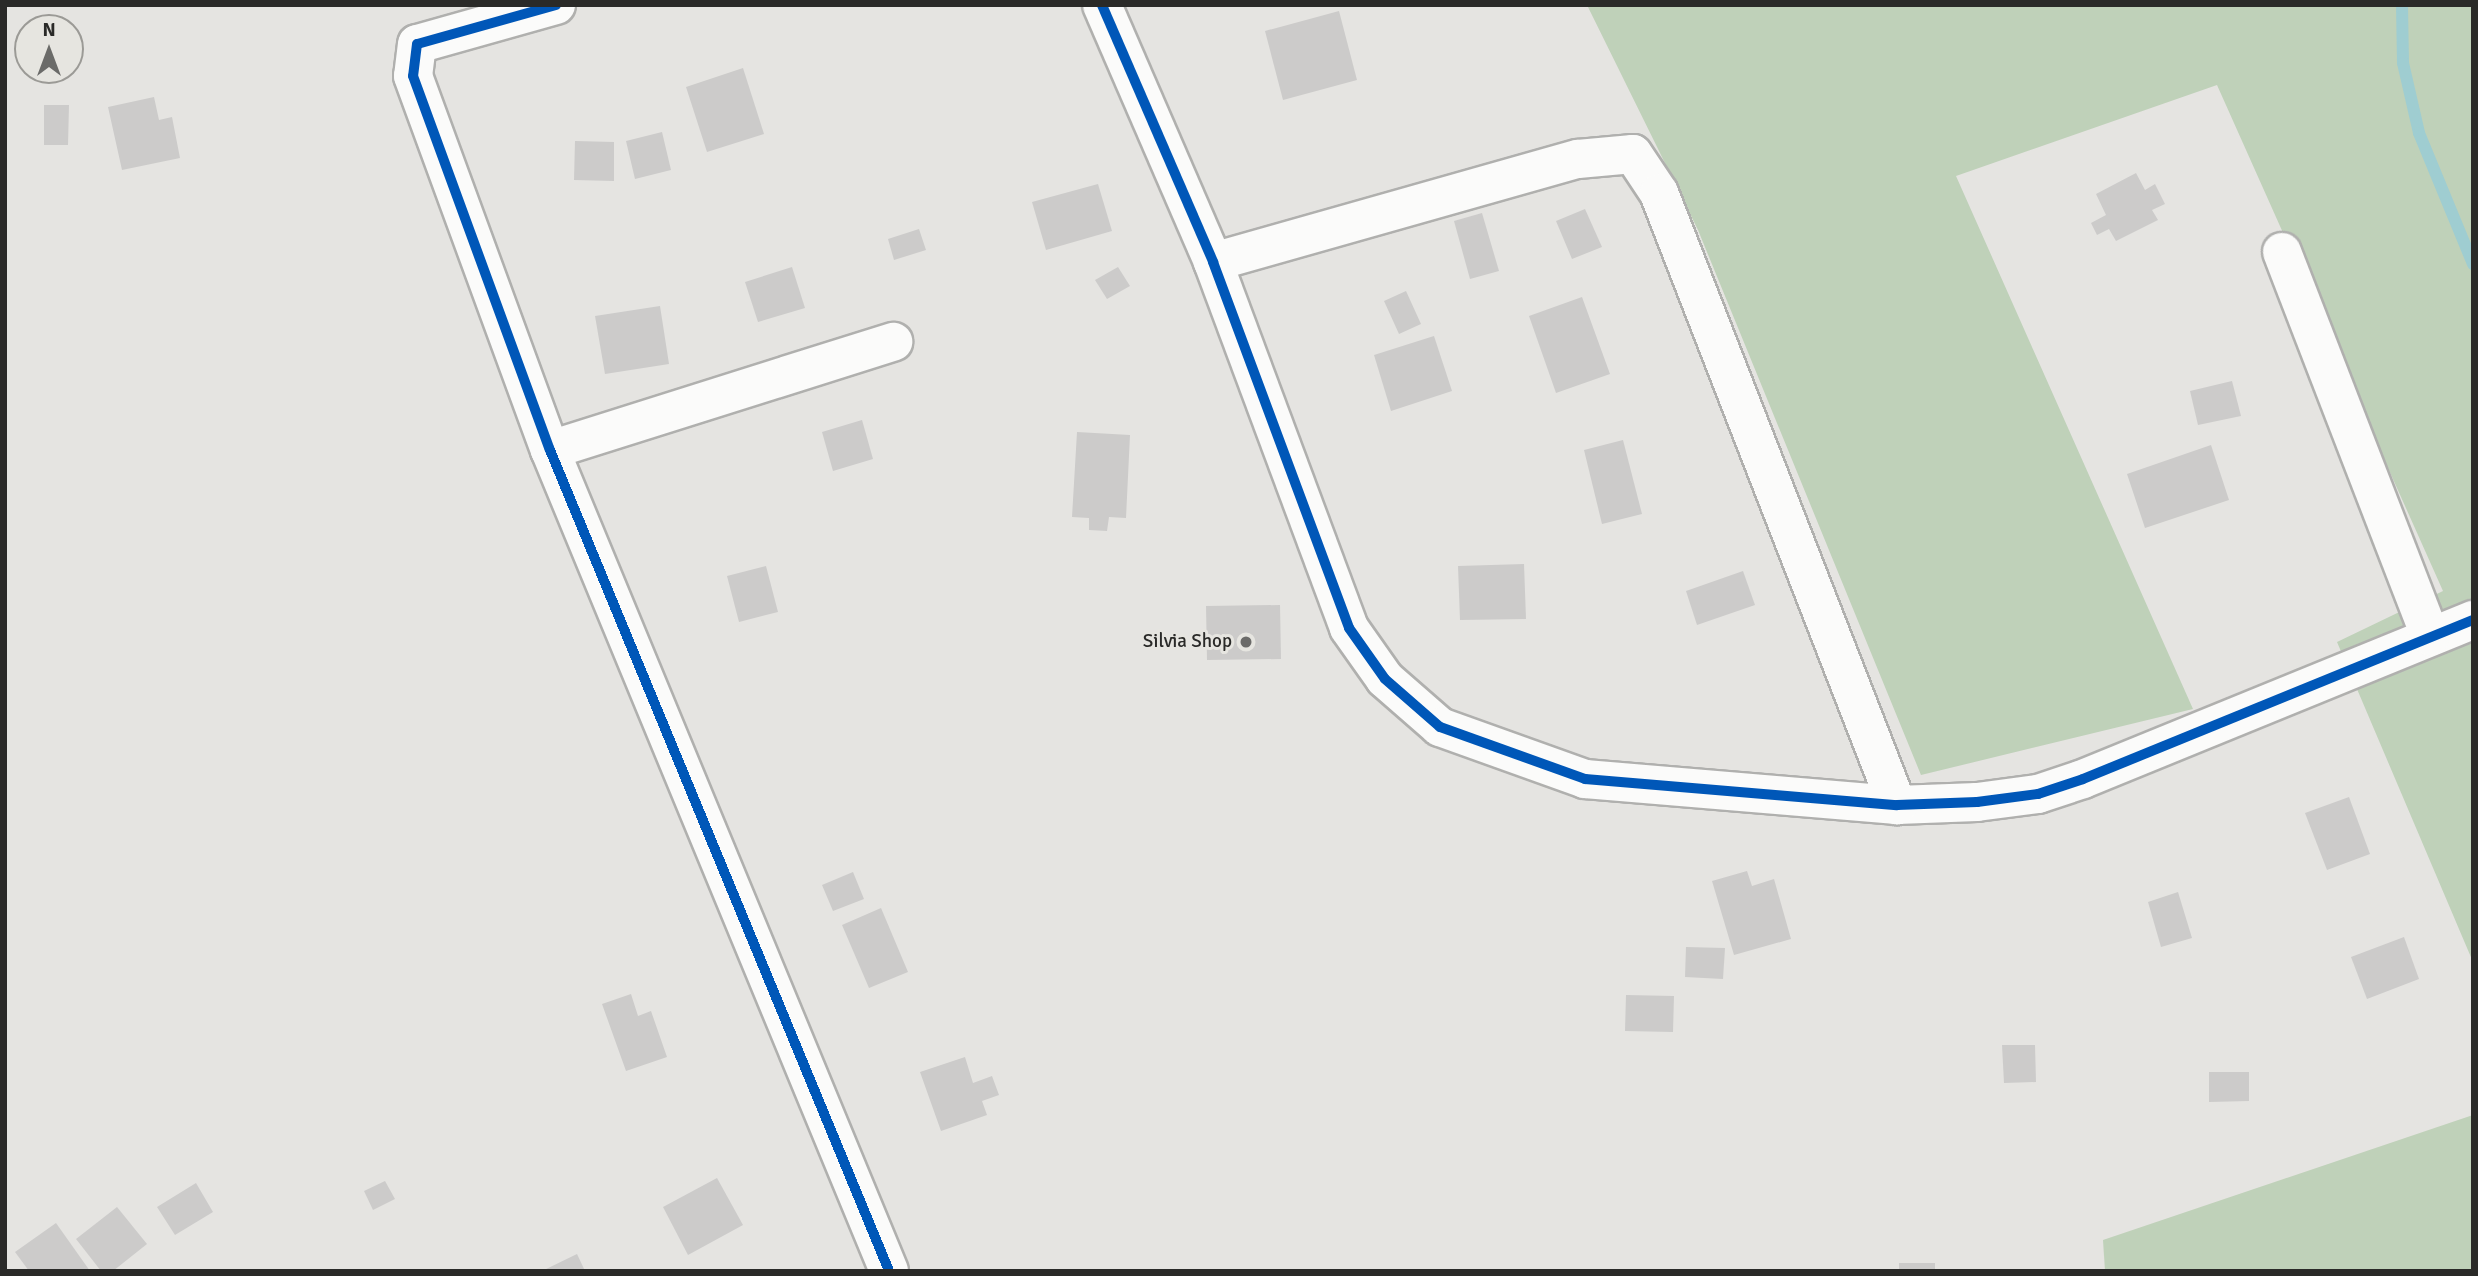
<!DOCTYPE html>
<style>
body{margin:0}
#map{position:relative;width:2478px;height:1276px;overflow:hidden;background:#e5e4e1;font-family:Signika,sans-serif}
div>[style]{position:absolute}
.green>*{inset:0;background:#bfd1b9}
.stream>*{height:12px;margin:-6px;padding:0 6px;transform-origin:6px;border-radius:6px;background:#9fcdd1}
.building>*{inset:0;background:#cccbca}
.roads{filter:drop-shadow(2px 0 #b0b0ae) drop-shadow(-2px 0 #b0b0ae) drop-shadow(0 2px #b0b0ae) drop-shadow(0 -2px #b0b0ae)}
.minor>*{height:38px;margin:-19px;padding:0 19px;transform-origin:19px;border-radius:19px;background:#fbfbfa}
.cycleway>*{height:10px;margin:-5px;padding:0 5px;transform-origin:5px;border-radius:5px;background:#0057b8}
.dots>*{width:19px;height:19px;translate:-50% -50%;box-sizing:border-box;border:4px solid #e6e5e0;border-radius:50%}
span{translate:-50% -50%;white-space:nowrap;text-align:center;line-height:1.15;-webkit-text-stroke:6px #e6e5e0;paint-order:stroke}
.poi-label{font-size:19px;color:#2a2a28}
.right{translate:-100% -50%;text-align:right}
.frame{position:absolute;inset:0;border:7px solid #2a2a28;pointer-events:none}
.north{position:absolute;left:14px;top:14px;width:70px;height:70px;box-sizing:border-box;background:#e6e5e0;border:2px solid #9b9a96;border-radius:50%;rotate:0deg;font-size:19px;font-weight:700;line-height:28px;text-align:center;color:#2a2a28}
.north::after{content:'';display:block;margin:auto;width:24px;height:32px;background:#6b6b69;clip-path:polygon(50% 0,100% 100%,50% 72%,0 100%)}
</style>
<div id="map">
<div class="green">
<i style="clip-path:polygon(1587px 5px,2473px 5px,2473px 962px,2337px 642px,2443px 591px,2217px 85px,1956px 176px,2193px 709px,1921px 775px,1698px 230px)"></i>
<i style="clip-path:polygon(2473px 1115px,2473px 1271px,2105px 1271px,2103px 1240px)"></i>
</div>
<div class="stream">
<i style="left:2402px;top:5px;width:58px;rotate:89deg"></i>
<i style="left:2403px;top:63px;width:72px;rotate:77.1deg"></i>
<i style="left:2419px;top:133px;width:142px;rotate:67.6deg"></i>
</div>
<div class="building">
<i style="clip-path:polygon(1339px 11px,1357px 80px,1283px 100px,1265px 31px)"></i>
<i style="clip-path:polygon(743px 68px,764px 134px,707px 152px,686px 87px)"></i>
<i style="clip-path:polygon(154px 97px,159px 120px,172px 117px,180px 158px,122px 170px,108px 107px)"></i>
<i style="clip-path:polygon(44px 105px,69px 105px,68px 145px,44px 145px)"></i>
<i style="clip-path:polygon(662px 132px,671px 170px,635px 179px,626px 141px)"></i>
<i style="clip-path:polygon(575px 141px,614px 142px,614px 181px,574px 180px)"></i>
<i style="clip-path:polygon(2136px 173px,2145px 190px,2155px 184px,2165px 204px,2152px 210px,2158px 220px,2116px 241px,2109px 229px,2097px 235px,2091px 223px,2106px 215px,2096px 194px)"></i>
<i style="clip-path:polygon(1098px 184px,1112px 231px,1046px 250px,1032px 202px)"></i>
<i style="clip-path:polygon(1585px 209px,1602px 247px,1572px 259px,1556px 221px)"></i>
<i style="clip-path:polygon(1482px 213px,1499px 271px,1470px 279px,1454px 221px)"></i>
<i style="clip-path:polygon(919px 229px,926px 250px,894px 260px,888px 239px)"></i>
<i style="clip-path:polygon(792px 267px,805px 308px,758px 322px,745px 282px)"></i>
<i style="clip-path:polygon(1118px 267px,1130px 286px,1107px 299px,1095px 280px)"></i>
<i style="clip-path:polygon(1406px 291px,1421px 324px,1399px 334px,1384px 301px)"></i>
<i style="clip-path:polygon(1582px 297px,1610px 374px,1556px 393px,1529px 316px)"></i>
<i style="clip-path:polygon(660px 306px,669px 364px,605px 374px,595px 316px)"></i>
<i style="clip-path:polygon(1434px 336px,1452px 391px,1391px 411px,1374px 355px)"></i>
<i style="clip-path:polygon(2232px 381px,2241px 416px,2198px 425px,2190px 391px)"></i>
<i style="clip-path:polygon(862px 420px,873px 459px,833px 471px,822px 432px)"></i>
<i style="clip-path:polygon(1077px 432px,1130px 435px,1126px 518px,1109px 517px,1107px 531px,1089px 530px,1089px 518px,1072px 517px)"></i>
<i style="clip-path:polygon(1623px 440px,1642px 514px,1602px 524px,1584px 450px)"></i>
<i style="clip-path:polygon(2211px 445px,2229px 500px,2145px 528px,2127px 474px)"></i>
<i style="clip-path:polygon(1524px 564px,1526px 619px,1460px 620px,1458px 566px)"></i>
<i style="clip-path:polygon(766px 566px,778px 612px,739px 622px,727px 576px)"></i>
<i style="clip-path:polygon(1743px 571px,1755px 605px,1697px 625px,1686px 591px)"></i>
<i style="clip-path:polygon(1280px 605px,1281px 659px,1207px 660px,1206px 606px)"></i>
<i style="clip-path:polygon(2349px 797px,2370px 854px,2327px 870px,2305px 813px)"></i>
<i style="clip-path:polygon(1747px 871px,1752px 886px,1774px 879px,1791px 939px,1734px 955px,1712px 881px)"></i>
<i style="clip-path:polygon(853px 872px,864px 899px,833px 911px,822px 885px)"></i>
<i style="clip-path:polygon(2178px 892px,2192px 938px,2161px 947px,2148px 902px)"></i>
<i style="clip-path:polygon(881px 908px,908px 972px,869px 988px,842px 925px)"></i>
<i style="clip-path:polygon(2404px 937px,2419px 979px,2367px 999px,2351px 957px)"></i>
<i style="clip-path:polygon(1686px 947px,1725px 948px,1723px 979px,1685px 977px)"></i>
<i style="clip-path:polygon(631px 994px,638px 1016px,651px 1011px,667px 1057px,626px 1071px,602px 1004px)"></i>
<i style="clip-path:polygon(1626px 995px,1674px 996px,1673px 1032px,1625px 1031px)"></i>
<i style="clip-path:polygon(2002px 1045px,2035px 1045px,2036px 1082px,2004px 1083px)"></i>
<i style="clip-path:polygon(965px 1057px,973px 1083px,992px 1076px,999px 1095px,982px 1101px,987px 1115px,941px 1131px,920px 1072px)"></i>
<i style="clip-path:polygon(2209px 1072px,2249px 1072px,2249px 1101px,2209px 1102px)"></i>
<i style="clip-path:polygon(717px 1178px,743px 1225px,688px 1255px,663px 1207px)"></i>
<i style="clip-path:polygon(385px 1181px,395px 1199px,373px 1210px,364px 1191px)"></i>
<i style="clip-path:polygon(196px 1183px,213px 1212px,175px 1235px,157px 1207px)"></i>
<i style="clip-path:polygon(117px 1207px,147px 1244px,113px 1271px,101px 1271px,76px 1239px)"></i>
<i style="clip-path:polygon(56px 1223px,90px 1271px,29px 1271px,15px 1252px)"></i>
<i style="clip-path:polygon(577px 1254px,585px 1271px,542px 1271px)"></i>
<i style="clip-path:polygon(1899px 1263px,1935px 1263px,1935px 1271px,1899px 1271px)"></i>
</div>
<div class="roads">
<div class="minor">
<i style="left:556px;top:5px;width:144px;rotate:164.3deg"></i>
<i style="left:417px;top:44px;width:32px;rotate:97deg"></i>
<i style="left:413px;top:76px;width:398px;rotate:69.9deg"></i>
<i style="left:550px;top:450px;width:888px;rotate:67.56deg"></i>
<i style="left:1102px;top:5px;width:280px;rotate:66.6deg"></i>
<i style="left:1213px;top:262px;width:390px;rotate:69.6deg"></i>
<i style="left:1349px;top:628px;width:62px;rotate:54.8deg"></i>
<i style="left:1385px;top:679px;width:73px;rotate:41.1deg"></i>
<i style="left:1440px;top:727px;width:154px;rotate:19.7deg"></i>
<i style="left:1585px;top:779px;width:313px;rotate:4.8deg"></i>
<i style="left:1897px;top:805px;width:80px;rotate:-2.1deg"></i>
<i style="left:1977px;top:802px;width:62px;rotate:-7.5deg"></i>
<i style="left:2038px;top:794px;width:47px;rotate:-18.4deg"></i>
<i style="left:2083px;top:779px;width:421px;rotate:-22.2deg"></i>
<i style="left:2282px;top:252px;width:412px;rotate:68.9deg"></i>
<i style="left:1213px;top:262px;width:379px;rotate:-15.8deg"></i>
<i style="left:1578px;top:159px;width:55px;rotate:-5.2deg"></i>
<i style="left:1633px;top:154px;width:47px;rotate:56.3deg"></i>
<i style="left:1659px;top:193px;width:657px;rotate:68.75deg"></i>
<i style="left:550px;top:450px;width:360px;rotate:-17.5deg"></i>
</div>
</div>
<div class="cycleway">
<i style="left:556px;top:5px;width:144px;rotate:164.3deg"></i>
<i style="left:417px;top:44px;width:32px;rotate:97deg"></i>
<i style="left:413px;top:76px;width:398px;rotate:69.9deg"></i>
<i style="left:550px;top:450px;width:888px;rotate:67.56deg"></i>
<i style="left:1102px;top:5px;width:280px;rotate:66.6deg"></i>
<i style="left:1213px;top:262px;width:390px;rotate:69.6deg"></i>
<i style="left:1349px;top:628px;width:62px;rotate:54.8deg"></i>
<i style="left:1385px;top:679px;width:73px;rotate:41.1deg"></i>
<i style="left:1440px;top:727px;width:154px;rotate:19.7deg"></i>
<i style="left:1585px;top:779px;width:313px;rotate:4.8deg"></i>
<i style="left:1897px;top:805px;width:80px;rotate:-2.1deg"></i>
<i style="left:1977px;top:802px;width:62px;rotate:-7.5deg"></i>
<i style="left:2038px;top:794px;width:47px;rotate:-18.4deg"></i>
<i style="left:2083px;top:779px;width:421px;rotate:-22.2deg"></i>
</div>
<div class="dots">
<i style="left:1246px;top:642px;background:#6b6b69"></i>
</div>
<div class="poi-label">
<span class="right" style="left:1232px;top:642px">Silvia Shop</span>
</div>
<div class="frame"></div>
<div class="north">N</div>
</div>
